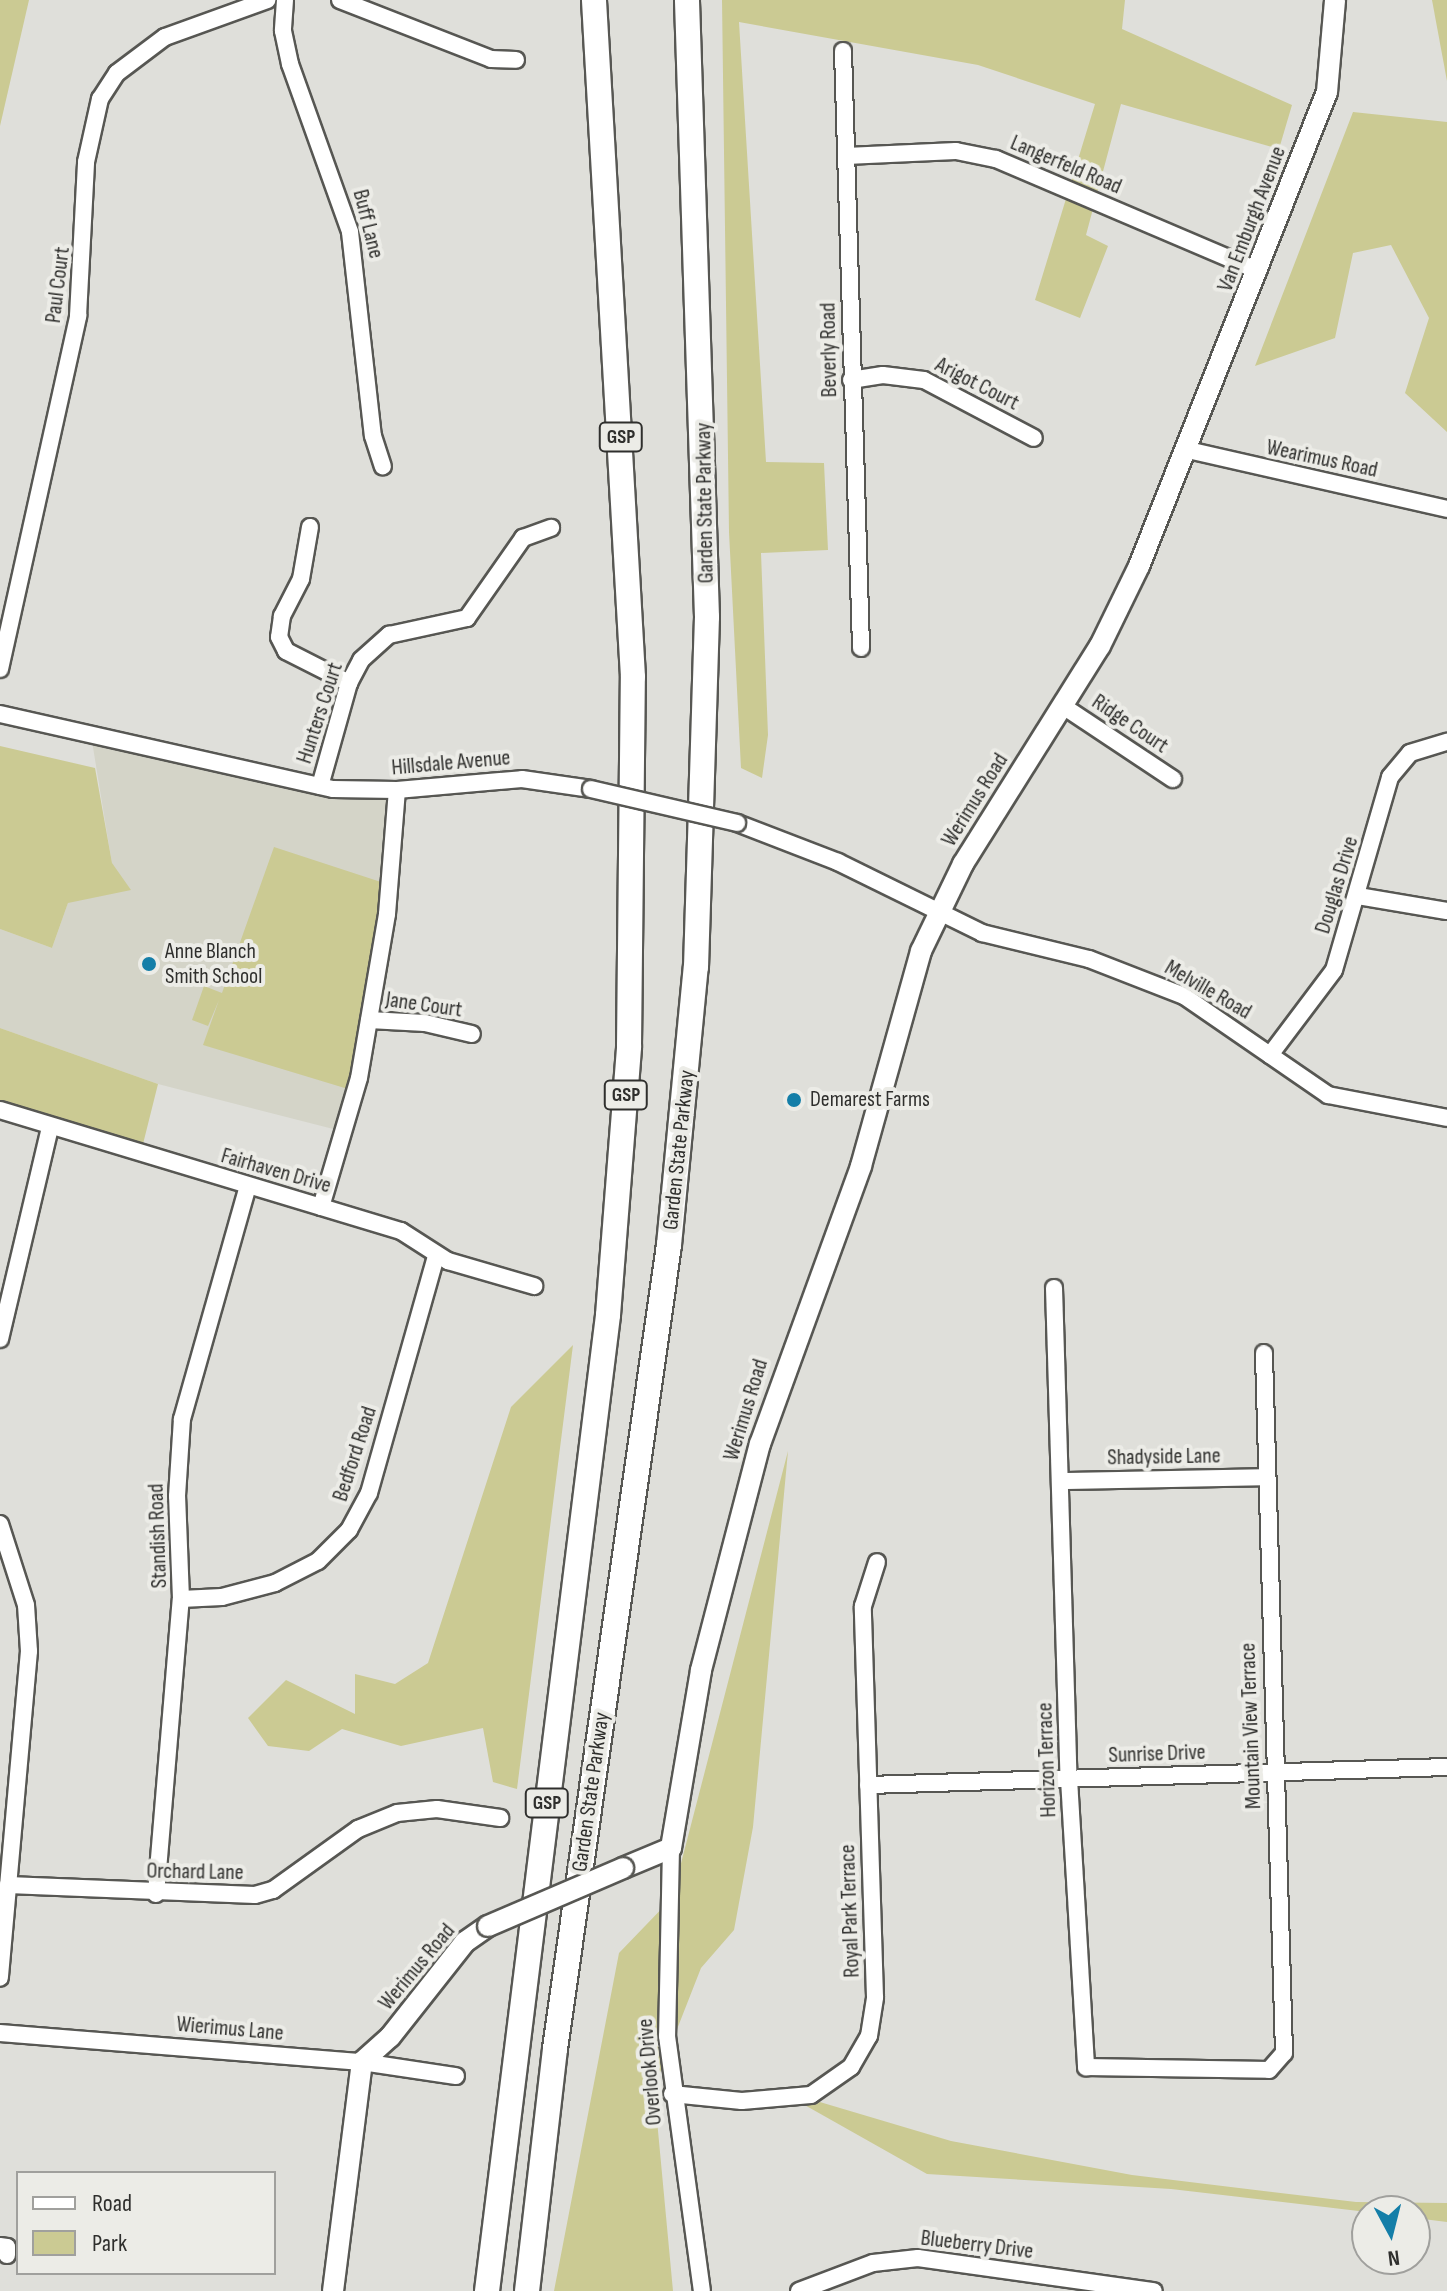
<!DOCTYPE html>
<style>
body{margin:0}
#map{position:relative;width:1447px;height:2291px;overflow:hidden;background:#dfdfda;font-family:"Sofia Sans Condensed",sans-serif}
div>[style]{position:absolute}
.built>*{inset:0;background:#d4d4c8}
.green>*{inset:0;background:#cbca93}
.roads{filter:drop-shadow(2px 0 #575753) drop-shadow(-2px 0 #575753) drop-shadow(0 2px #575753) drop-shadow(0 -2px #575753)}
.minor>*{height:16px;margin:-8px;padding:0 8px;transform-origin:8px;border-radius:8px;background:#fff}
.major>*{height:20px;margin:-10px;padding:0 10px;transform-origin:10px;border-radius:10px;background:#fff}
.highway>*{height:24px;margin:-12px;padding:0 12px;transform-origin:12px;border-radius:12px;background:#fff}
.bridges{filter:drop-shadow(2px 0 #575753) drop-shadow(-2px 0 #575753) drop-shadow(0 2px #575753) drop-shadow(0 -2px #575753)}
.minor-bridge>*{height:16px;margin:-8px;padding:0 8px;transform-origin:8px;border-radius:8px;background:#fff}
.major-bridge>*{height:20px;margin:-10px;padding:0 10px;transform-origin:10px;border-radius:10px;background:#fff}
.dots>*{width:22px;height:22px;translate:-50% -50%;box-sizing:border-box;border:4px solid #ecece7;border-radius:50%}
span{translate:-50% -50%;white-space:nowrap;text-align:center;line-height:1.15;-webkit-text-stroke:8px #ecece7;paint-order:stroke}
.shield-label span{padding:2px 6px;background:#ecece7;border:2px solid;border-radius:6px;-webkit-text-stroke-width:0}
.shield-label{font-size:20px;color:#2f2f2d;font-weight:700}
.street-label{font-size:22px;color:#2f2f2d}
.poi-label{font-size:22px;color:#2f2f2d}
.left{translate:0 -50%;text-align:left}
.legend{position:absolute;left:16px;top:2171px;width:260px;height:104px;box-sizing:border-box;background:#ecece7;border:2px solid #a0a09d;margin:0;padding:10px 14px;list-style:none;font-size:24px;color:#2f2f2d}
.legend li{display:flex;align-items:center;gap:16px;height:40px}
.legend b{width:40px;border:2px solid #a0a09d}
.north{position:absolute;left:1351px;top:2195px;width:80px;height:80px;box-sizing:border-box;background:#ecece7;border:2px solid #a0a09d;border-radius:50%;rotate:173deg;font-size:22px;font-weight:700;line-height:32px;text-align:center;color:#2f2f2d}
.north::after{content:'';display:block;margin:auto;width:28px;height:36px;background:#147ea8;clip-path:polygon(50% 0,100% 100%,50% 72%,0 100%)}
</style>
<div id="map">
<div class="built">
<i style="clip-path:polygon(91px 735px,333px 789px,397px 790px,393px 865px,345px 1132px,158px 1084px,0 1028px,0 929px,52px 948px,68px 903px,112px 864px)"></i>
</div>
<div class="green">
<i style="clip-path:polygon(0 0,29px 0,0 126px)"></i>
<i style="clip-path:polygon(722px 0,1125px 0,1122px 29px,1292px 105px,1279px 149px,1121px 104px,1086px 235px,1108px 246px,1080px 318px,1035px 300px,1095px 104px,978px 65px,739px 22px,766px 462px,824px 463px,828px 550px,761px 553px,768px 735px,762px 778px,741px 768px,729px 532px)"></i>
<i style="clip-path:polygon(1432px 0,1447px 0,1447px 81px)"></i>
<i style="clip-path:polygon(1353px 112px,1447px 122px,1447px 432px,1405px 393px,1429px 318px,1391px 245px,1353px 253px,1335px 338px,1255px 366px)"></i>
<i style="clip-path:polygon(0 746px,95px 768px,112px 863px,131px 890px,68px 903px,52px 948px,0 929px)"></i>
<i style="clip-path:polygon(274px 847px,384px 883px,348px 1089px,203px 1045px,219px 1000px,208px 1026px,192px 1020px,204px 986px,222px 993px)"></i>
<i style="clip-path:polygon(0 1028px,158px 1084px,140px 1156px,0 1112px)"></i>
<i style="clip-path:polygon(573px 1345px,517px 1789px,493px 1782px,483px 1728px,401px 1746px,342px 1729px,309px 1751px,268px 1746px,248px 1718px,286px 1680px,355px 1714px,355px 1674px,395px 1684px,428px 1663px,511px 1407px)"></i>
<i style="clip-path:polygon(788px 1451px,753px 1827px,734px 1930px,701px 1968px,654px 2088px,673px 2291px,554px 2291px,619px 1953px,672px 1898px)"></i>
<i style="clip-path:polygon(803px 2097px,951px 2141px,1132px 2175px,1356px 2202px,1447px 2203px,1447px 2222px,1415px 2218px,1415px 2211px,1367px 2212px,1171px 2189px,927px 2174px,794px 2099px)"></i>
</div>
<div class="roads">
<div class="minor">
<i style="left:285px;top:0;width:31px;rotate:94deg"></i>
<i style="left:283px;top:31px;width:34px;rotate:78deg"></i>
<i style="left:290px;top:64px;width:178px;rotate:70.3deg"></i>
<i style="left:350px;top:232px;width:205px;rotate:83.6deg"></i>
<i style="left:373px;top:436px;width:32px;rotate:72deg"></i>
<i style="left:340px;top:0;width:162px;rotate:21.3deg"></i>
<i style="left:491px;top:59px;width:25px;rotate:2deg"></i>
<i style="left:843px;top:51px;width:597px;rotate:88.27deg"></i>
<i style="left:846px;top:156px;width:110px;rotate:-2.6deg"></i>
<i style="left:956px;top:151px;width:41px;rotate:11.3deg"></i>
<i style="left:996px;top:159px;width:285px;rotate:23.1deg"></i>
<i style="left:851px;top:380px;width:32px;rotate:-9deg"></i>
<i style="left:883px;top:375px;width:41px;rotate:7deg"></i>
<i style="left:924px;top:380px;width:124px;rotate:27.8deg"></i>
<i style="left:1188px;top:450px;width:266px;rotate:12.8deg"></i>
<i style="left:310px;top:527px;width:53px;rotate:99.8deg"></i>
<i style="left:301px;top:579px;width:42px;rotate:117.2deg"></i>
<i style="left:282px;top:616px;width:21px;rotate:98deg"></i>
<i style="left:279px;top:637px;width:16px;rotate:63deg"></i>
<i style="left:286px;top:651px;width:71px;rotate:26.9deg"></i>
<i style="left:0;top:669px;width:362px;rotate:-77.5deg"></i>
<i style="left:78px;top:316px;width:154px;rotate:-87deg"></i>
<i style="left:86px;top:162px;width:65px;rotate:-77.5deg"></i>
<i style="left:100px;top:99px;width:31px;rotate:-57deg"></i>
<i style="left:117px;top:73px;width:60px;rotate:-36.9deg"></i>
<i style="left:165px;top:37px;width:109px;rotate:-19.9deg"></i>
<i style="left:1063px;top:706px;width:132px;rotate:33.6deg"></i>
<i style="left:0;top:714px;width:341px;rotate:12.7deg"></i>
<i style="left:333px;top:789px;width:64px;rotate:0.9deg"></i>
<i style="left:397px;top:790px;width:125px;rotate:-5deg"></i>
<i style="left:522px;top:779px;width:70px;rotate:8.2deg"></i>
<i style="left:320px;top:786px;width:107px;rotate:-74.3deg"></i>
<i style="left:349px;top:683px;width:26px;rotate:-62deg"></i>
<i style="left:361px;top:660px;width:38px;rotate:-42deg"></i>
<i style="left:389px;top:635px;width:80px;rotate:-12.3deg"></i>
<i style="left:467px;top:618px;width:98px;rotate:-55deg"></i>
<i style="left:523px;top:538px;width:30px;rotate:-20deg"></i>
<i style="left:737px;top:823px;width:108px;rotate:21.1deg"></i>
<i style="left:838px;top:862px;width:161px;rotate:26.2deg"></i>
<i style="left:982px;top:933px;width:110px;rotate:13.7deg"></i>
<i style="left:1089px;top:959px;width:102px;rotate:21.3deg"></i>
<i style="left:1184px;top:996px;width:175px;rotate:34.5deg"></i>
<i style="left:1328px;top:1095px;width:121px;rotate:10.9deg"></i>
<i style="left:1358px;top:896px;width:90px;rotate:9.6deg"></i>
<i style="left:369px;top:1020px;width:56px;rotate:3.1deg"></i>
<i style="left:425px;top:1023px;width:48px;rotate:13.2deg"></i>
<i style="left:1270px;top:1055px;width:106px;rotate:-53deg"></i>
<i style="left:1334px;top:970px;width:201px;rotate:-73.8deg"></i>
<i style="left:1390px;top:777px;width:31px;rotate:-50deg"></i>
<i style="left:1410px;top:753px;width:39px;rotate:-17deg"></i>
<i style="left:0;top:1110px;width:419px;rotate:16.8deg"></i>
<i style="left:401px;top:1231px;width:56px;rotate:32.6deg"></i>
<i style="left:448px;top:1261px;width:90px;rotate:16.2deg"></i>
<i style="left:321px;top:1207px;width:134px;rotate:-73.6deg"></i>
<i style="left:359px;top:1078px;width:166px;rotate:-80.3deg"></i>
<i style="left:387px;top:914px;width:124px;rotate:-85.4deg"></i>
<i style="left:1054px;top:1288px;width:491px;rotate:88.3deg"></i>
<i style="left:1069px;top:1779px;width:289px;rotate:86.6deg"></i>
<i style="left:1086px;top:2067px;width:183px;rotate:0.9deg"></i>
<i style="left:1269px;top:2070px;width:23px;rotate:-49deg"></i>
<i style="left:1284px;top:2053px;width:700px;rotate:-91.64deg"></i>
<i style="left:0;top:1339px;width:218px;rotate:-76.7deg"></i>
<i style="left:1062px;top:1481px;width:205px;rotate:-1.1deg"></i>
<i style="left:0;top:1524px;width:85px;rotate:72.2deg"></i>
<i style="left:26px;top:1605px;width:46px;rotate:86.3deg"></i>
<i style="left:29px;top:1651px;width:328px;rotate:95.1deg"></i>
<i style="left:181px;top:1599px;width:41px;rotate:-2.8deg"></i>
<i style="left:222px;top:1597px;width:55px;rotate:-14.8deg"></i>
<i style="left:275px;top:1583px;width:48px;rotate:-27.1deg"></i>
<i style="left:318px;top:1561px;width:44px;rotate:-45deg"></i>
<i style="left:349px;top:1530px;width:42px;rotate:-61.6deg"></i>
<i style="left:369px;top:1493px;width:246px;rotate:-74.2deg"></i>
<i style="left:868px;top:1785px;width:579px;rotate:-1.78deg"></i>
<i style="left:671px;top:1848px;width:188px;rotate:91.2deg"></i>
<i style="left:667px;top:2036px;width:257px;rotate:82.2deg"></i>
<i style="left:8px;top:1885px;width:247px;rotate:2.3deg"></i>
<i style="left:255px;top:1895px;width:19px;rotate:-16deg"></i>
<i style="left:273px;top:1890px;width:105px;rotate:-35.7deg"></i>
<i style="left:358px;top:1829px;width:42px;rotate:-22.3deg"></i>
<i style="left:397px;top:1813px;width:40px;rotate:-5.7deg"></i>
<i style="left:437px;top:1809px;width:64px;rotate:8.1deg"></i>
<i style="left:156px;top:1894px;width:296px;rotate:-85.2deg"></i>
<i style="left:181px;top:1599px;width:103px;rotate:-92.2deg"></i>
<i style="left:177px;top:1496px;width:77px;rotate:-86.3deg"></i>
<i style="left:182px;top:1419px;width:242px;rotate:-74.2deg"></i>
<i style="left:0;top:2033px;width:363px;rotate:4.6deg"></i>
<i style="left:362px;top:2062px;width:95px;rotate:8.5deg"></i>
<i style="left:672px;top:2094px;width:70px;rotate:5.7deg"></i>
<i style="left:742px;top:2101px;width:69px;rotate:-5deg"></i>
<i style="left:811px;top:2095px;width:49px;rotate:-35deg"></i>
<i style="left:851px;top:2067px;width:36px;rotate:-60deg"></i>
<i style="left:869px;top:2036px;width:39px;rotate:-81deg"></i>
<i style="left:875px;top:1997px;width:391px;rotate:-91.8deg"></i>
<i style="left:863px;top:1606px;width:46px;rotate:-72.3deg"></i>
<i style="left:0;top:2246px;width:7px;rotate:8deg"></i>
<i style="left:7px;top:2247px;width:8px;rotate:90deg"></i>
<i style="left:799px;top:2291px;width:79px;rotate:-20.7deg"></i>
<i style="left:873px;top:2263px;width:45px;rotate:-6.3deg"></i>
<i style="left:918px;top:2258px;width:238px;rotate:8deg"></i>
</div>
<div class="major">
<i style="left:623px;top:1868px;width:52px;rotate:-22.6deg"></i>
<i style="left:671px;top:1848px;width:181px;rotate:-80.4deg"></i>
<i style="left:701px;top:1670px;width:234px;rotate:-75.4deg"></i>
<i style="left:760px;top:1444px;width:296px;rotate:-70deg"></i>
<i style="left:861px;top:1166px;width:223px;rotate:-74.4deg"></i>
<i style="left:921px;top:951px;width:97px;rotate:-64.2deg"></i>
<i style="left:963px;top:864px;width:257px;rotate:-57.9deg"></i>
<i style="left:1100px;top:646px;width:89px;rotate:-64deg"></i>
<i style="left:1139px;top:566px;width:510px;rotate:-68.37deg"></i>
<i style="left:1327px;top:92px;width:92px;rotate:-85deg"></i>
<i style="left:333px;top:2291px;width:231px;rotate:-82.8deg"></i>
<i style="left:362px;top:2062px;width:38px;rotate:-42deg"></i>
<i style="left:390px;top:2037px;width:121px;rotate:-51.7deg"></i>
<i style="left:465px;top:1942px;width:28px;rotate:-35deg"></i>
</div>
<div class="highway">
<i style="left:487px;top:2291px;width:983px;rotate:-82.93deg"></i>
<i style="left:608px;top:1315px;width:270px;rotate:-85.5deg"></i>
<i style="left:629px;top:1046px;width:369px;rotate:-89.4deg"></i>
<i style="left:633px;top:677px;width:678px;rotate:-93.3deg"></i>
<i style="left:527px;top:2291px;width:244px;rotate:-83.4deg"></i>
<i style="left:555px;top:2049px;width:812px;rotate:-81.93deg"></i>
<i style="left:669px;top:1245px;width:279px;rotate:-84.5deg"></i>
<i style="left:696px;top:967px;width:350px;rotate:-88.2deg"></i>
<i style="left:707px;top:617px;width:617px;rotate:-91.86deg"></i>
</div>
</div>
<div class="bridges">
<div class="minor-bridge">
<i style="left:591px;top:789px;width:150px;rotate:13.1deg"></i>
</div>
<div class="major-bridge">
<i style="left:488px;top:1926px;width:147px;rotate:-23.2deg"></i>
</div>
</div>
<div class="dots">
<i style="left:149px;top:964px;background:#147ea8"></i>
<i style="left:794px;top:1100px;background:#147ea8"></i>
</div>
<div class="shield-label">
<span style="left:621px;top:437px">GSP</span>
<span style="left:626px;top:1095px">GSP</span>
<span style="left:547px;top:1803px">GSP</span>
</div>
<div class="street-label">
<span style="left:1066px;top:165px;rotate:23deg">Langerfeld Road</span>
<span style="left:1252px;top:219px;rotate:-69deg">Van Emburgh Avenue</span>
<span style="left:368px;top:224px;rotate:76deg">Buff Lane</span>
<span style="left:58px;top:285px;rotate:-83deg">Paul Court</span>
<span style="left:829px;top:350px;rotate:-91deg">Beverly Road</span>
<span style="left:977px;top:384px;rotate:27deg">Arigot Court</span>
<span style="left:1322px;top:459px;rotate:12deg">Wearimus Road</span>
<span style="left:705px;top:503px;rotate:-91deg">Garden State Parkway</span>
<span style="left:320px;top:713px;rotate:-72deg">Hunters Court</span>
<span style="left:1130px;top:724px;rotate:34deg">Ridge Court</span>
<span style="left:451px;top:763px;rotate:-5deg">Hillsdale Avenue</span>
<span style="left:975px;top:800px;rotate:-58deg">Werimus Road</span>
<span style="left:1337px;top:885px;rotate:-73deg">Douglas Drive</span>
<span style="left:1208px;top:990px;rotate:30deg">Melville Road</span>
<span style="left:424px;top:1005px;rotate:8deg">Jane Court</span>
<span style="left:679px;top:1150px;rotate:-84deg">Garden State Parkway</span>
<span style="left:276px;top:1171px;rotate:16deg">Fairhaven Drive</span>
<span style="left:746px;top:1410px;rotate:-73deg">Werimus Road</span>
<span style="left:355px;top:1454px;rotate:-72deg">Bedford Road</span>
<span style="left:1164px;top:1457px;rotate:-1deg">Shadyside Lane</span>
<span style="left:158px;top:1536px;rotate:-92deg">Standish Road</span>
<span style="left:1251px;top:1726px;rotate:-92deg">Mountain View Terrace</span>
<span style="left:1157px;top:1754px;rotate:-2deg">Sunrise Drive</span>
<span style="left:1047px;top:1760px;rotate:-92deg">Horizon Terrace</span>
<span style="left:591px;top:1792px;rotate:-82deg">Garden State Parkway</span>
<span style="left:195px;top:1872px;rotate:1deg">Orchard Lane</span>
<span style="left:850px;top:1911px;rotate:-92deg">Royal Park Terrace</span>
<span style="left:417px;top:1967px;rotate:-50deg">Werimus Road</span>
<span style="left:230px;top:2029px;rotate:5deg">Wierimus Lane</span>
<span style="left:650px;top:2072px;rotate:-95deg">Overlook Drive</span>
<span style="left:977px;top:2245px;rotate:7deg">Blueberry Drive</span>
</div>
<div class="poi-label">
<span class="left" style="left:165px;top:964px">Anne Blanch<br>Smith School</span>
<span class="left" style="left:810px;top:1100px">Demarest Farms</span>
</div>
<ul class="legend">
<li><b style="height:10px;background:#fff"></b>Road</li>
<li><b style="height:22px;background:#cbca93"></b>Park</li>
</ul>
<div class="north">N</div>
</div>
